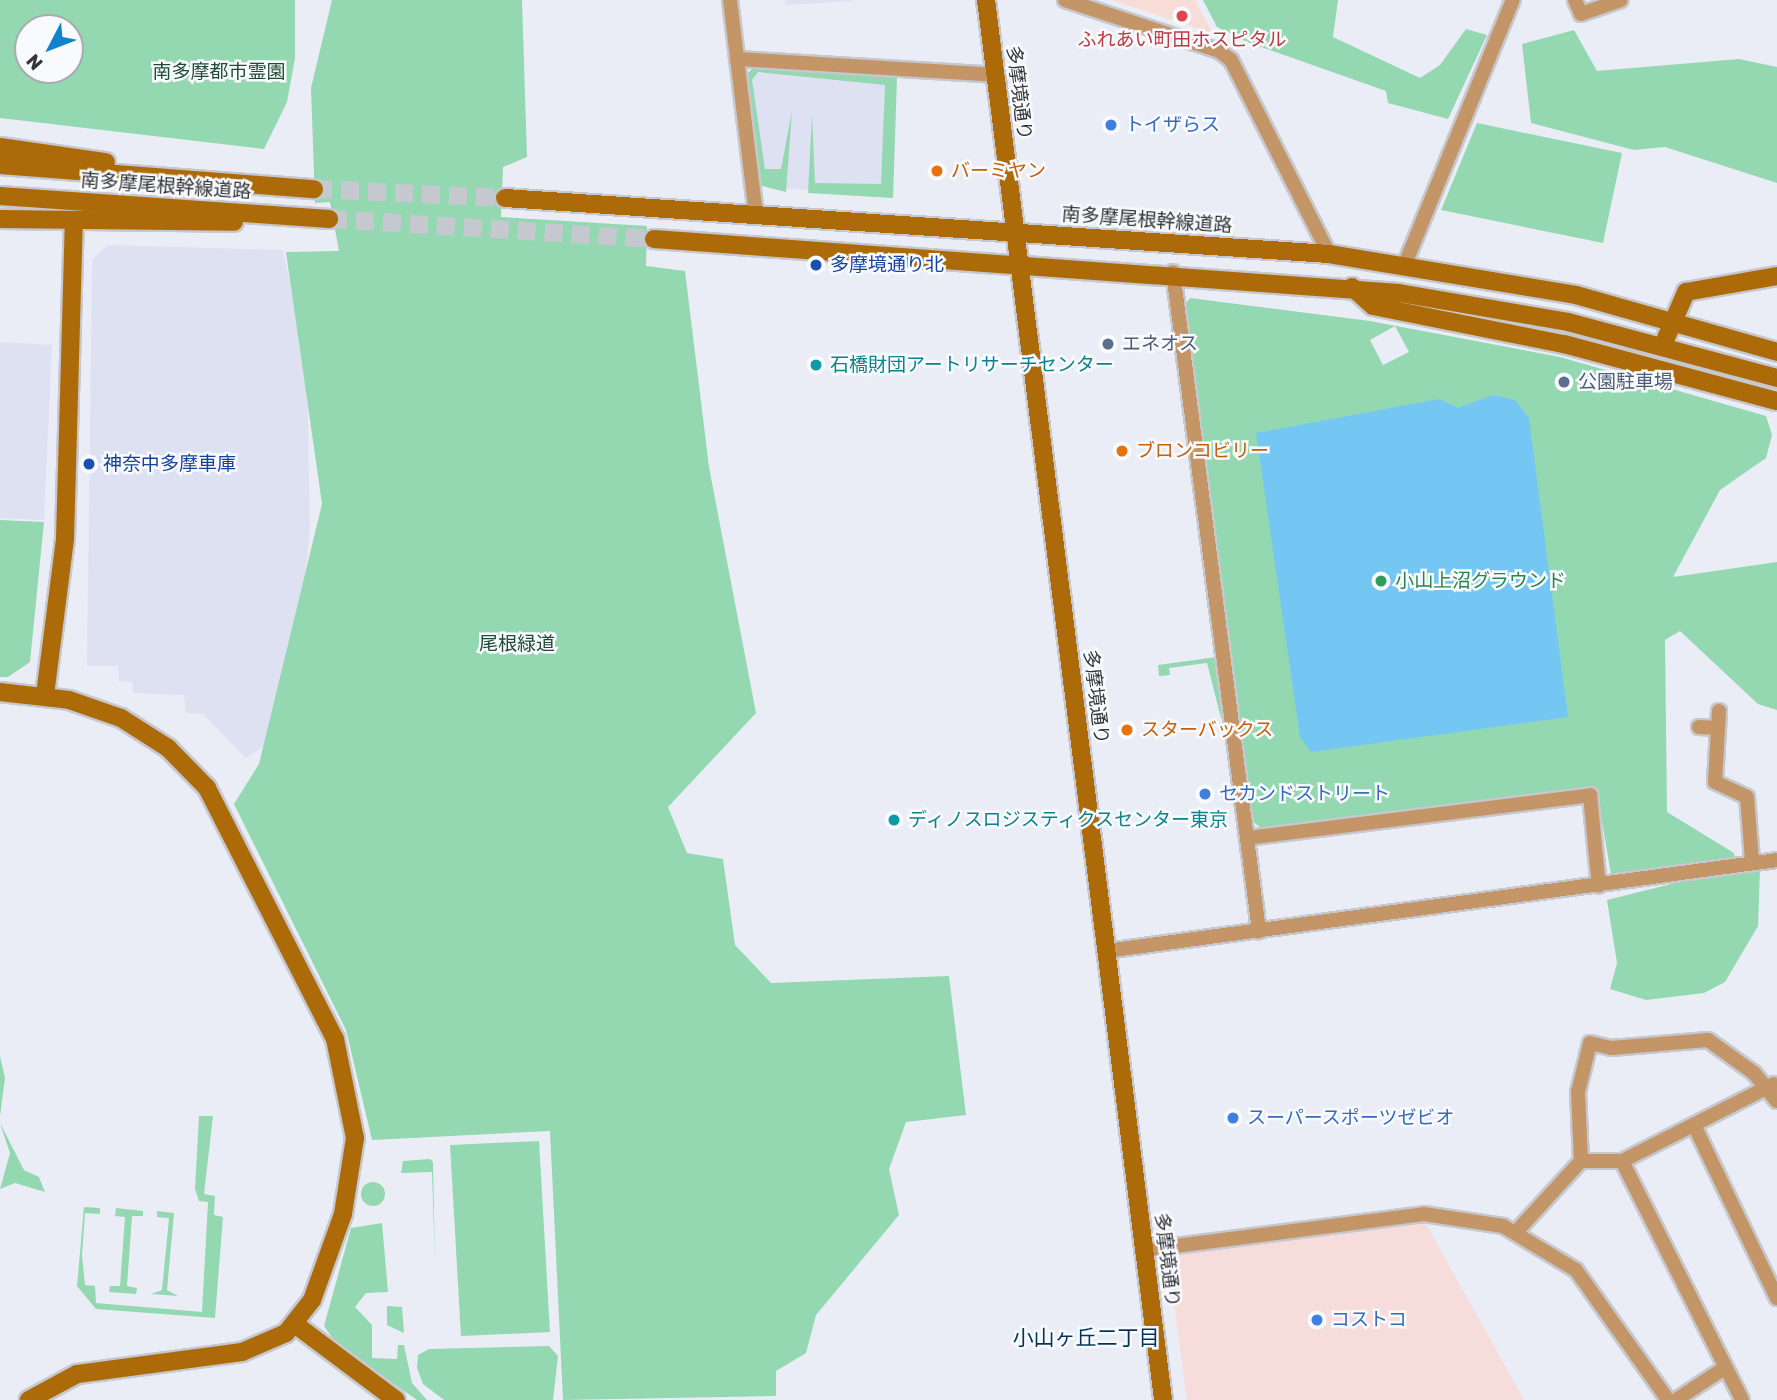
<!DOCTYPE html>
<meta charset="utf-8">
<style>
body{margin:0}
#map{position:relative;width:1777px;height:1400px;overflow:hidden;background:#eaedf6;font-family:Rubik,"Noto Sans JP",sans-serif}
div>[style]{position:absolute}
.commercial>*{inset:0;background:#f7dcdc}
.built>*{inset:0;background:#dee1f1}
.medical>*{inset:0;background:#f7dcd7}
.green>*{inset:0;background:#93d8b1}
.round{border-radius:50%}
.water>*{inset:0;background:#75c7f3}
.secondary-tunnel>*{height:18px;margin-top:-9px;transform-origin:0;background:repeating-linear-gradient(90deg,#c6c8d0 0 18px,transparent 0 27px)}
.roads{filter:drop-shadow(2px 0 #c6c8d0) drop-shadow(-2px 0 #c6c8d0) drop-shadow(0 2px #c6c8d0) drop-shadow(0 -2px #c6c8d0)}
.street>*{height:14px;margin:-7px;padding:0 7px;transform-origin:7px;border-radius:7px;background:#c49667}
.secondary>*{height:18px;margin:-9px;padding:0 9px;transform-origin:9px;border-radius:9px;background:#ad6a08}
.dots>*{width:19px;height:19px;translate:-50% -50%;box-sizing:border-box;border:4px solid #f9fafe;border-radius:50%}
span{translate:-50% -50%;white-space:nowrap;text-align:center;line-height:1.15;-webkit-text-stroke:5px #f9fafe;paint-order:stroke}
.health-label{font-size:19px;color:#be3a42}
.park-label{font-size:19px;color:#204c35}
.street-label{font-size:19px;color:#343538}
.shop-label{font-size:19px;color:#366cbe}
.left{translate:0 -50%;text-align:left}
.food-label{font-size:19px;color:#c56008}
.transit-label{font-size:19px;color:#164399}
.service-label{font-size:19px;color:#4e5e75}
.culture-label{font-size:19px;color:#0d838f}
.leisure-label{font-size:19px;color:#27864d}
.neighbourhood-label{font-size:21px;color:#003558}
.north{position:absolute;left:14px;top:14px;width:70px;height:70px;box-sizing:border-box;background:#f9fafe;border:2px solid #aaabaf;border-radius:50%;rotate:228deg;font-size:19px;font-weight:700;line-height:28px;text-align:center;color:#343538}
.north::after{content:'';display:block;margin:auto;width:24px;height:32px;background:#1183cc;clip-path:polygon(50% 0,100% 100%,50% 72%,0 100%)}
</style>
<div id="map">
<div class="commercial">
<i style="clip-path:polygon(1425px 1222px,1524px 1400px,1187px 1400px,1168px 1260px,1174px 1254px)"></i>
</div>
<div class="built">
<i style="clip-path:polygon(785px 0,852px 0,852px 1px,785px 5px)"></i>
<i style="clip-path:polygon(755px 66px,897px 76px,893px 198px,762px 186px,747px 74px)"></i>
<i style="clip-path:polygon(108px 245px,283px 250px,307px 364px,310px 528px,303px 597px,269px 743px,246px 758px,203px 714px,186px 713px,184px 695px,133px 693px,132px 682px,119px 681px,118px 666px,87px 666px,92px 260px)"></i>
<i style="clip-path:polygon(0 342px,52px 345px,44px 520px,0 518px)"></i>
</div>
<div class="medical">
<i style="clip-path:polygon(1112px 0,1195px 0,1212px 33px)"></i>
</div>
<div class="green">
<i style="clip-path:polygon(evenodd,0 0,295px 0,295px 58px,287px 102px,264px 149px,0 118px,0 0,28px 28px,70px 28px,70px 70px,28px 70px,28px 28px)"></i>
<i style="clip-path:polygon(332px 0,522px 0,527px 157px,503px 167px,501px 217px,647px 226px,646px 266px,685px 271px,709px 467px,756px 713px,668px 807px,687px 853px,723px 859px,735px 945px,771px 983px,949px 976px,966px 1115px,906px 1122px,889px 1169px,899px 1215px,816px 1315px,806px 1353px,776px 1371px,776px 1396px,563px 1400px,550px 1131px,372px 1140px,346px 1030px,234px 804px,259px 764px,322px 504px,286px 252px,339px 251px,330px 202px,315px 203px,311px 88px)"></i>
<i style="clip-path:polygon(1203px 0,1338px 0,1333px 37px,1420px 78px,1440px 65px,1466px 29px,1487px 35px,1448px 119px,1388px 103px,1386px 91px,1247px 42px,1217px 27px)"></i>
<i style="clip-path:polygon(1574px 30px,1597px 71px,1739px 59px,1777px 67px,1777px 183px,1665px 147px,1634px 150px,1531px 123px,1522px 44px)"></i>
<i style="clip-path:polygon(755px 66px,897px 76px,893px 198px,808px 193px,812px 114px,815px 183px,881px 184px,885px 85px,758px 72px,752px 80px,765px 169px,781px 169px,792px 111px,786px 192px,762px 186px,747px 74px)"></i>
<i style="clip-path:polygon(1477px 123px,1622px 153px,1603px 243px,1441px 210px)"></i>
<i style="clip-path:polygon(evenodd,1190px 298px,1370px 321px,1560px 357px,1766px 416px,1772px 435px,1766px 458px,1720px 490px,1673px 577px,1777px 562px,1777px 710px,1758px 704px,1680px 631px,1665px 640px,1667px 812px,1734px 853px,1736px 863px,1612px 880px,1596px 787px,1261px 828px,1252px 821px,1186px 303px,1190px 298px,1395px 326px,1409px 352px,1383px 365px,1370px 340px,1395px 326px)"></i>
<i style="clip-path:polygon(0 520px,44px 522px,30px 662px,8px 677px,0 677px)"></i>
<i style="clip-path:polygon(1217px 657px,1225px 717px,1221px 718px,1207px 663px,1169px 668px,1170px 675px,1159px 676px,1158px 665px)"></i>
<i style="clip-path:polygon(1747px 865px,1760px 870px,1758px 926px,1725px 982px,1704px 993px,1646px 1000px,1610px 989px,1617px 963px,1607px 900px)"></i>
<i style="clip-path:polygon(0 1056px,5px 1078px,0 1116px)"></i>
<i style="clip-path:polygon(199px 1116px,213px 1116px,204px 1194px,215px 1196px,214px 1215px,223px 1217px,215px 1318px,96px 1309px,77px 1286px,84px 1207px,100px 1208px,100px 1214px,85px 1213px,82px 1255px,85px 1285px,95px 1286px,96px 1303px,202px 1312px,208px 1202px,199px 1201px,195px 1189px)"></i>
<i style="clip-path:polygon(0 1123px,24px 1170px,39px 1177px,45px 1192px,15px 1183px,0 1189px,10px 1153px)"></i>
<i style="clip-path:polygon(539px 1141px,550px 1332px,461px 1336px,450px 1145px)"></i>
<i style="clip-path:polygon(430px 1159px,433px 1162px,435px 1264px,432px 1172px,401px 1173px,403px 1161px)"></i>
<i class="round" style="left:361px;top:1182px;width:24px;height:24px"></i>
<i style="clip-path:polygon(116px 1208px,143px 1211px,143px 1216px,132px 1216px,127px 1286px,137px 1288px,136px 1294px,109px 1292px,110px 1286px,120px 1286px,125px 1217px,115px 1216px)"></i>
<i style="clip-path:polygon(157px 1211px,174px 1213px,167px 1290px,178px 1296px,151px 1294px,162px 1290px,169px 1218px,157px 1217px)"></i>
<i style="clip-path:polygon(382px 1223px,388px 1292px,366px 1293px,355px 1307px,372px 1325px,372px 1358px,397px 1359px,398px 1345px,404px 1345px,412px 1383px,427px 1400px,417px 1400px,336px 1343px,324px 1326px,351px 1228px)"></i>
<i style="clip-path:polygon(387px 1306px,402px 1307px,404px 1333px,387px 1325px)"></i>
<i style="clip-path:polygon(549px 1346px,558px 1356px,553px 1400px,444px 1400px,423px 1384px,417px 1368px,418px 1355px,429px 1349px)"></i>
</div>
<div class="water">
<i style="clip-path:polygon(1493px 395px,1515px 400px,1529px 418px,1568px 717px,1311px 752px,1300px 737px,1256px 433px,1439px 399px,1458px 408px)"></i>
</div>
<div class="secondary-tunnel">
<i style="left:314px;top:189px;width:191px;rotate:2.7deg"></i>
<i style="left:329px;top:219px;width:326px;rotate:3.5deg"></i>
</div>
<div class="roads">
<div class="street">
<i style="left:730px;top:0;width:216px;rotate:83.1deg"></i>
<i style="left:1065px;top:0;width:162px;rotate:18.3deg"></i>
<i style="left:1219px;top:51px;width:15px;rotate:37deg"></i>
<i style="left:1231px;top:60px;width:217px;rotate:63.2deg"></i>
<i style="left:1575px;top:0;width:15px;rotate:67deg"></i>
<i style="left:1581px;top:14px;width:42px;rotate:-19.3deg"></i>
<i style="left:737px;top:59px;width:259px;rotate:3.5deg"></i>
<i style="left:1405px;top:264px;width:285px;rotate:-67.8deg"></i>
<i style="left:1173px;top:272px;width:665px;rotate:82.56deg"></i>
<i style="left:1719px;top:711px;width:71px;rotate:93.2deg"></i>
<i style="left:1715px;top:782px;width:35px;rotate:25deg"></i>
<i style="left:1747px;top:797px;width:63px;rotate:85.5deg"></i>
<i style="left:1699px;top:727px;width:19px;rotate:3deg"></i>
<i style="left:1247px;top:838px;width:346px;rotate:-7.1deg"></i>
<i style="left:1590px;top:795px;width:91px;rotate:84.4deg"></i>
<i style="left:1106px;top:951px;width:677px;rotate:-7.72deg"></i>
<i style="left:1694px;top:1125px;width:192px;rotate:64.4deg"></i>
<i style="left:1581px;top:1161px;width:69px;rotate:-92.5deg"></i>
<i style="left:1578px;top:1092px;width:50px;rotate:-76.2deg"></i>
<i style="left:1590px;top:1043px;width:22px;rotate:13deg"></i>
<i style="left:1611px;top:1048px;width:97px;rotate:-4.7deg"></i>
<i style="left:1708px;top:1040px;width:57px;rotate:35.7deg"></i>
<i style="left:1754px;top:1073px;width:36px;rotate:51deg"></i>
<i style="left:1622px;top:1161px;width:267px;rotate:63.3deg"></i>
<i style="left:1517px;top:1231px;width:95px;rotate:-47.6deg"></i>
<i style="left:1581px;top:1161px;width:41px"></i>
<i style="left:1622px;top:1161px;width:170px;rotate:-26.9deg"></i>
<i style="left:1144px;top:1250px;width:282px;rotate:-7.3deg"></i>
<i style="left:1424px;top:1214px;width:80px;rotate:8.6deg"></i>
<i style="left:1503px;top:1226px;width:85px;rotate:31.1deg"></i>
<i style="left:1576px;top:1270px;width:159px;rotate:54.7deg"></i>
<i style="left:1676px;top:1400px;width:56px;rotate:-33.4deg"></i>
</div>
<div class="secondary">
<i style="left:986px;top:0;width:1411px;rotate:82.79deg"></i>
<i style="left:0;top:147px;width:107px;rotate:8.1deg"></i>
<i style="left:0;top:165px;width:315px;rotate:4.4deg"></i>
<i style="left:0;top:196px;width:330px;rotate:4deg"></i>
<i style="left:505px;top:198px;width:826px;rotate:3.89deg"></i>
<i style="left:1329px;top:254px;width:250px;rotate:9.4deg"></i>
<i style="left:1576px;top:295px;width:209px;rotate:15.8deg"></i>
<i style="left:0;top:219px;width:234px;rotate:0.7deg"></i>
<i style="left:654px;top:239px;width:747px;rotate:4.15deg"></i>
<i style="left:1399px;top:293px;width:171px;rotate:9.7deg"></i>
<i style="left:1568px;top:322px;width:216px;rotate:15deg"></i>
<i style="left:1352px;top:287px;width:28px;rotate:42deg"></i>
<i style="left:1373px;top:306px;width:195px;rotate:11.3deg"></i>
<i style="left:1564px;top:344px;width:220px;rotate:15deg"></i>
<i style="left:1663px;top:345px;width:58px;rotate:-66.5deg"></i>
<i style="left:1686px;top:292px;width:92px;rotate:-10deg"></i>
<i style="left:0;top:692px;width:69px;rotate:6.6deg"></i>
<i style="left:69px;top:700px;width:55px;rotate:19.1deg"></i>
<i style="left:121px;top:718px;width:56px;rotate:32.6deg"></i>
<i style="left:168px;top:748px;width:56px;rotate:45.7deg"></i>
<i style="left:207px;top:788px;width:282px;rotate:63deg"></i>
<i style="left:335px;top:1039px;width:101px;rotate:78.6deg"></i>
<i style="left:355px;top:1138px;width:77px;rotate:99deg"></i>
<i style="left:343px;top:1214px;width:91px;rotate:109.8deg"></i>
<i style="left:312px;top:1300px;width:42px;rotate:128.2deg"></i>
<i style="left:286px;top:1333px;width:48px;rotate:156.6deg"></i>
<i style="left:242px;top:1352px;width:166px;rotate:172.4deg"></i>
<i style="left:77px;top:1374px;width:55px;rotate:151.6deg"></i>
<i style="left:45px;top:695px;width:158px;rotate:-82.7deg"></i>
<i style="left:65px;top:538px;width:316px;rotate:-88.4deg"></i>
<i style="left:296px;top:1325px;width:125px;rotate:36.9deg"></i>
</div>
</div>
<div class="dots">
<i style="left:1182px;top:16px;background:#e0444e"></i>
<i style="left:1111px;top:125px;background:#3f7fe0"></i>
<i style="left:937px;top:171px;background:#e8710a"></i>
<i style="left:816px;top:265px;background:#1a4fb4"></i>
<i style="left:1108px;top:344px;background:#5c6f8a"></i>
<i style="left:816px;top:365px;background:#0f9aa8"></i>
<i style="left:1564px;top:382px;background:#5c6f8a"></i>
<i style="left:1122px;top:451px;background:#e8710a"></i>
<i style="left:89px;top:464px;background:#1a4fb4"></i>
<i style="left:1381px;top:581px;background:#2e9e5b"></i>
<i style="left:1127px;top:730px;background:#e8710a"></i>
<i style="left:1205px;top:794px;background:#3f7fe0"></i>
<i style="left:894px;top:820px;background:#0f9aa8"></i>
<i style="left:1233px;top:1118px;background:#3f7fe0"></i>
<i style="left:1317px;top:1320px;background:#3f7fe0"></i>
</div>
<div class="health-label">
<span style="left:1182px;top:40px">ふれあい町田ホスピタル</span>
</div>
<div class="park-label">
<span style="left:219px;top:72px">南多摩都市霊園</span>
<span style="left:517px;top:644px">尾根緑道</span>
</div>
<div class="street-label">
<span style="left:1019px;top:93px;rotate:83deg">多摩境通り</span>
<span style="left:166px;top:186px;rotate:4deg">南多摩尾根幹線道路</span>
<span style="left:1147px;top:220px;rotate:4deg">南多摩尾根幹線道路</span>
<span style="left:1096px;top:697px;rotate:83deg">多摩境通り</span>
<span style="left:1167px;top:1260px;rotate:83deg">多摩境通り</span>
</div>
<div class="shop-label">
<span class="left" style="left:1125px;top:125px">トイザらス</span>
<span class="left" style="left:1219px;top:794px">セカンドストリート</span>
<span class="left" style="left:1247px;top:1118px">スーパースポーツゼビオ</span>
<span class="left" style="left:1331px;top:1320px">コストコ</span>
</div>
<div class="food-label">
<span class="left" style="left:951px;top:171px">バーミヤン</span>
<span class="left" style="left:1136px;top:451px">ブロンコビリー</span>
<span class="left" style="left:1141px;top:730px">スターバックス</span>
</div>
<div class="transit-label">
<span class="left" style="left:830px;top:265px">多摩境通り北</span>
<span class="left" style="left:103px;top:464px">神奈中多摩車庫</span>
</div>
<div class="service-label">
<span class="left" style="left:1122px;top:344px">エネオス</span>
<span class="left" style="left:1578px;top:382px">公園駐車場</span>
</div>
<div class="culture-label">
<span class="left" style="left:830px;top:365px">石橋財団アートリサーチセンター</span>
<span class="left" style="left:908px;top:820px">ディノスロジスティクスセンター東京</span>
</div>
<div class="leisure-label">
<span class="left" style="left:1395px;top:581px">小山上沼グラウンド</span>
</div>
<div class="neighbourhood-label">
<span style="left:1086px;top:1338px">小山ヶ丘二丁目</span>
</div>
<div class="north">N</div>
</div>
